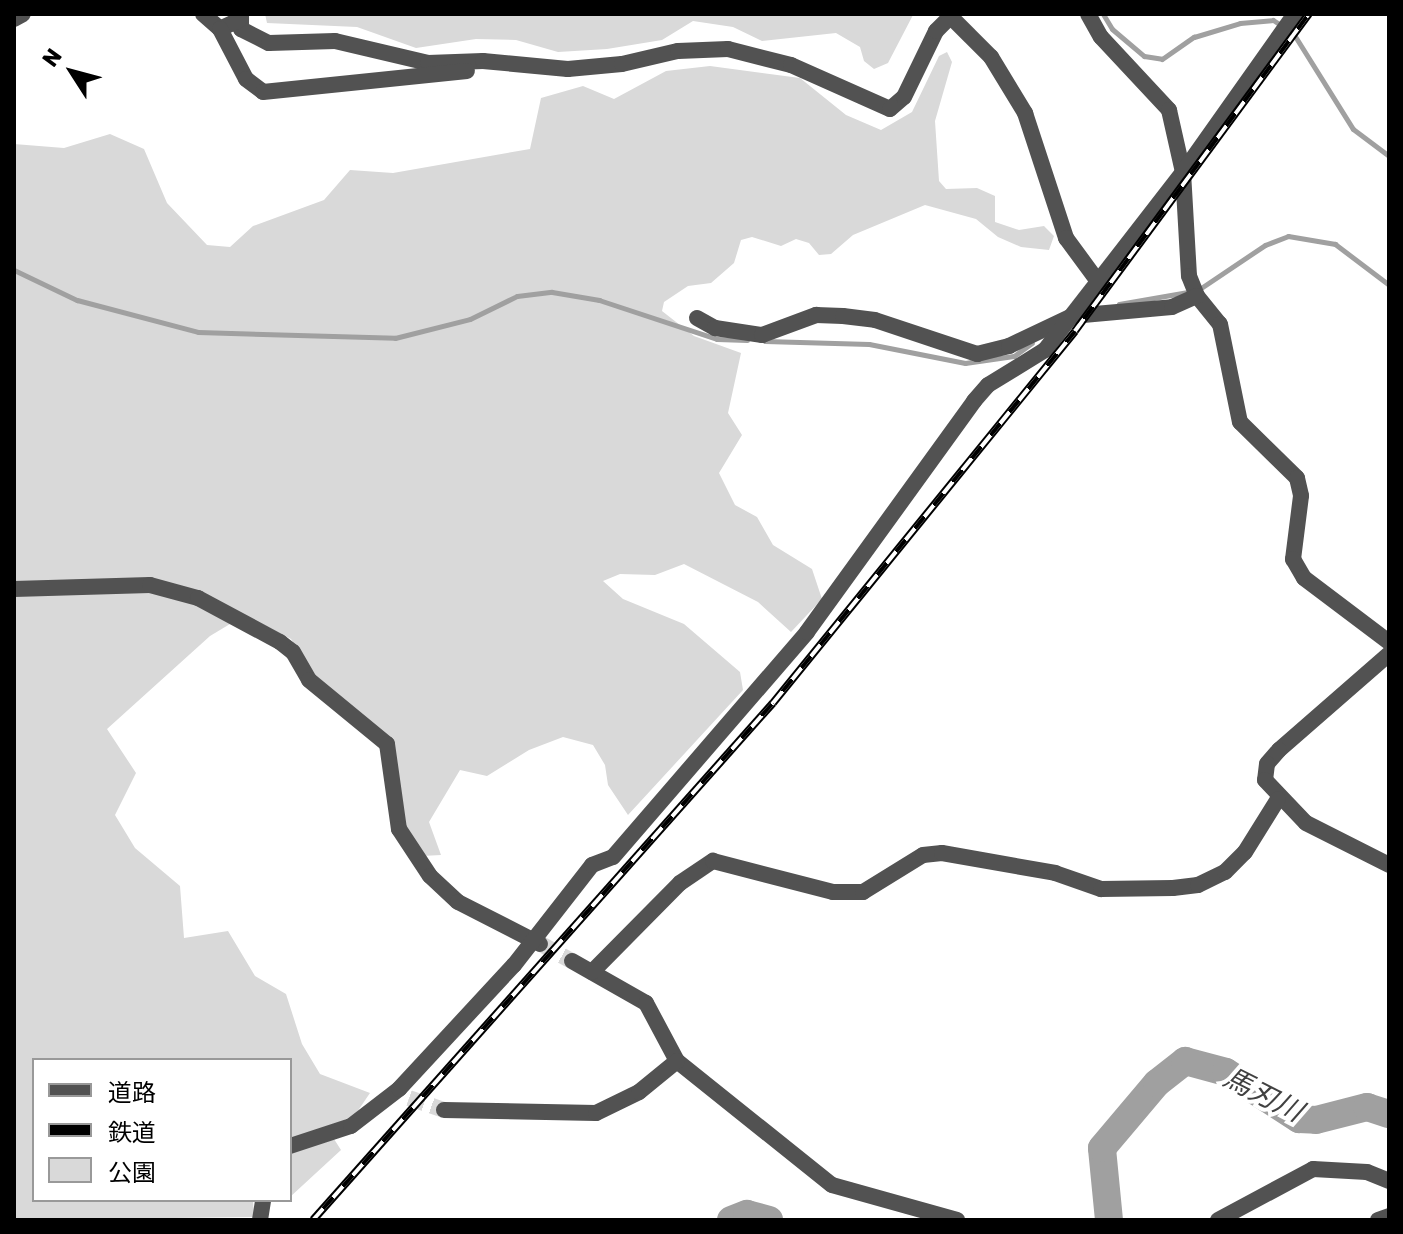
<!DOCTYPE html>
<meta charset="utf-8">
<style>
body{margin:0}
#map{position:relative;width:1403px;height:1234px;overflow:hidden;background:#fff;font-family:Rubik,"Noto Sans JP",sans-serif}
div>[style]{position:absolute}
.green>*{inset:0;background:#d9d9d9}
.stream>*{height:5px;margin:-2.5px;padding:0 2.5px;transform-origin:2.5px;border-radius:2.5px;background:#a0a0a0}
.river>*{height:28px;margin:-14px;padding:0 14px;transform-origin:14px;border-radius:14px;background:#a0a0a0}
.street-tunnel>*{height:16px;margin-top:-8px;transform-origin:0;background:repeating-linear-gradient(90deg,#d9d9d9 0 16px,transparent 0 24px)}
.street>*{height:16px;margin:-8px;padding:0 8px;transform-origin:8px;border-radius:8px;background:#525252}
.rail>*{height:8px;margin-top:-4px;transform-origin:0;background:repeating-linear-gradient(90deg,#fff 0 15px,#000 0 30px);box-sizing:border-box;border-block:2px solid #000}
span{translate:-50% -50%;white-space:nowrap;text-align:center;line-height:1.15;-webkit-text-stroke:8px #fff;paint-order:stroke}
.water-label{font-size:28px;color:#414141;font-style:italic}
.frame{position:absolute;inset:0;border:16px solid #000;pointer-events:none}
.legend{position:absolute;left:32px;top:1058px;width:260px;height:144px;box-sizing:border-box;background:#fff;border:2px solid #999;margin:0;padding:10px 14px;list-style:none;font-size:24px;color:#000}
.legend li{display:flex;align-items:center;gap:16px;height:40px}
.legend b{width:40px;border:2px solid #999}
.north{position:absolute;left:32px;top:32px;width:80px;height:80px;-webkit-text-stroke:6px #fff;paint-order:stroke;rotate:306deg;font-size:22px;font-weight:700;line-height:32px;text-align:center;color:#000}
.north::after{content:'';display:block;margin:auto;width:28px;height:36px;background:#000;clip-path:polygon(50% 0,100% 100%,50% 72%,0 100%)}
</style>
<div id="map">
<div class="green">
<i style="clip-path:polygon(265px 14px,889px 14px,913px 15px,888px 63px,874px 69px,864px 61px,860px 47px,836px 33px,762px 41px,733px 27px,693px 21px,662px 40px,607px 49px,558px 52px,516px 40px,476px 39px,416px 48px,357px 27px,267px 23px)"></i>
<i style="clip-path:polygon(947px 52px,952px 62px,935px 121px,939px 181px,946px 189px,977px 188px,995px 196px,995px 222px,1019px 230px,1044px 226px,1054px 236px,1049px 250px,1021px 247px,998px 237px,976px 219px,925px 205px,853px 235px,831px 254px,819px 255px,809px 243px,796px 239px,781px 246px,752px 237px,741px 240px,734px 263px,711px 283px,688px 286px,664px 302px,662px 311px,694px 336px,741px 353px,728px 413px,742px 435px,719px 473px,735px 505px,757px 517px,773px 545px,812px 569px,822px 599px,791px 632px,758px 602px,684px 564px,655px 575px,620px 574px,603px 581px,623px 599px,684px 624px,740px 672px,743px 690px,628px 815px,608px 785px,605px 765px,593px 745px,563px 737px,529px 750px,487px 776px,460px 770px,429px 822px,441px 855px,422px 856px,399px 816px,394px 745px,323px 686px,291px 639px,245px 615px,210px 636px,107px 729px,136px 773px,115px 815px,135px 848px,180px 886px,184px 938px,228px 931px,255px 976px,286px 994px,302px 1044px,320px 1074px,370px 1093px,355px 1115px,327px 1128px,341px 1150px,290px 1197px,290px 1060px,34px 1060px,34px 1200px,253px 1200px,254px 1217px,14px 1220px,14px 144px,64px 148px,110px 134px,144px 149px,167px 203px,207px 245px,230px 247px,253px 226px,324px 200px,350px 170px,393px 173px,530px 149px,541px 98px,583px 86px,614px 99px,666px 71px,710px 66px,800px 78px,846px 115px,881px 130px,912px 112px,939px 56px)"></i>
</div>
<div class="stream">
<i style="left:1103px;top:14px;width:17px;rotate:59deg"></i>
<i style="left:1112px;top:29px;width:42px;rotate:40.2deg"></i>
<i style="left:1144px;top:56px;width:18px;rotate:9deg"></i>
<i style="left:1162px;top:59px;width:39px;rotate:-35deg"></i>
<i style="left:1194px;top:37px;width:48px;rotate:-16.9deg"></i>
<i style="left:1240px;top:23px;width:33px;rotate:-5deg"></i>
<i style="left:1273px;top:20px;width:24px;rotate:33deg"></i>
<i style="left:1293px;top:33px;width:113px;rotate:58deg"></i>
<i style="left:1353px;top:129px;width:45px;rotate:36.9deg"></i>
<i style="left:14px;top:270px;width:70px;rotate:25.5deg"></i>
<i style="left:77px;top:300px;width:125px;rotate:14.8deg"></i>
<i style="left:198px;top:332px;width:197px;rotate:1.7deg"></i>
<i style="left:395px;top:338px;width:77px;rotate:-14.2deg"></i>
<i style="left:470px;top:319px;width:52px;rotate:-26.1deg"></i>
<i style="left:517px;top:296px;width:35px;rotate:-7deg"></i>
<i style="left:552px;top:292px;width:48px;rotate:9.7deg"></i>
<i style="left:599px;top:300px;width:124px;rotate:18.3deg"></i>
<i style="left:717px;top:339px;width:30px;rotate:2deg"></i>
<i style="left:1198px;top:290px;width:81px;rotate:-33.9deg"></i>
<i style="left:1265px;top:245px;width:25px;rotate:-21deg"></i>
<i style="left:1288px;top:236px;width:48px;rotate:9.7deg"></i>
<i style="left:1335px;top:244px;width:68px;rotate:37.2deg"></i>
<i style="left:1119px;top:304px;width:70px;rotate:-9.9deg"></i>
<i style="left:765px;top:341px;width:104px;rotate:1.7deg"></i>
<i style="left:869px;top:344px;width:98px;rotate:11.2deg"></i>
<i style="left:965px;top:363px;width:49px;rotate:-8.1deg"></i>
<i style="left:1014px;top:356px;width:22px;rotate:-36deg"></i>
</div>
<div class="river">
<i style="left:731px;top:1220px;width:17px;rotate:-21deg"></i>
<i style="left:747px;top:1214px;width:23px;rotate:15deg"></i>
<i style="left:1109px;top:1220px;width:72px;rotate:-95.6deg"></i>
<i style="left:1102px;top:1148px;width:85px;rotate:-49.8deg"></i>
<i style="left:1157px;top:1083px;width:36px;rotate:-38deg"></i>
<i style="left:1185px;top:1061px;width:42px;rotate:15deg"></i>
<i style="left:1226px;top:1072px;width:87px;rotate:32.8deg"></i>
<i style="left:1299px;top:1119px;width:17px;rotate:3deg"></i>
<i style="left:1316px;top:1120px;width:53px;rotate:-14.3deg"></i>
<i style="left:1367px;top:1107px;width:23px;rotate:18deg"></i>
</div>
<div class="street-tunnel">
<i style="left:541px;top:944px;width:35px;rotate:29deg"></i>
<i style="left:409px;top:1098px;width:37px;rotate:19deg"></i>
</div>
<div class="street">
<i style="left:203px;top:14px;width:23px;rotate:41deg"></i>
<i style="left:241px;top:14px;width:15px;rotate:90deg"></i>
<i style="left:241px;top:29px;width:31px;rotate:27deg"></i>
<i style="left:269px;top:43px;width:66px;rotate:-1.7deg"></i>
<i style="left:335px;top:41px;width:96px;rotate:13.3deg"></i>
<i style="left:428px;top:63px;width:55px;rotate:-2.1deg"></i>
<i style="left:483px;top:61px;width:85px;rotate:5.4deg"></i>
<i style="left:568px;top:69px;width:54px;rotate:-5.3deg"></i>
<i style="left:622px;top:64px;width:57px;rotate:-13.1deg"></i>
<i style="left:678px;top:51px;width:50px;rotate:-2.3deg"></i>
<i style="left:728px;top:49px;width:65px;rotate:14.3deg"></i>
<i style="left:791px;top:65px;width:108px;rotate:24deg"></i>
<i style="left:890px;top:109px;width:18px;rotate:-41deg"></i>
<i style="left:904px;top:97px;width:73px;rotate:-64.1deg"></i>
<i style="left:936px;top:31px;width:20px;rotate:-45deg"></i>
<i style="left:948px;top:14px;width:61px;rotate:45deg"></i>
<i style="left:991px;top:57px;width:66px;rotate:58.7deg"></i>
<i style="left:1025px;top:113px;width:132px;rotate:71.8deg"></i>
<i style="left:1066px;top:238px;width:56px;rotate:53.7deg"></i>
<i style="left:1088px;top:14px;width:26px;rotate:61deg"></i>
<i style="left:1101px;top:37px;width:100px;rotate:47deg"></i>
<i style="left:1169px;top:110px;width:64px;rotate:77.3deg"></i>
<i style="left:1183px;top:172px;width:104px;rotate:86.7deg"></i>
<i style="left:1189px;top:276px;width:22px;rotate:68deg"></i>
<i style="left:1197px;top:296px;width:36px;rotate:51deg"></i>
<i style="left:1220px;top:324px;width:100px;rotate:78.5deg"></i>
<i style="left:1240px;top:422px;width:80px;rotate:44.5deg"></i>
<i style="left:1297px;top:478px;width:18px;rotate:77deg"></i>
<i style="left:1301px;top:496px;width:64px;rotate:97.2deg"></i>
<i style="left:1293px;top:559px;width:22px;rotate:60deg"></i>
<i style="left:1304px;top:578px;width:106px;rotate:37deg"></i>
<i style="left:14px;top:19px;width:10px;rotate:-29deg"></i>
<i style="left:239px;top:20px;width:21px;rotate:155deg"></i>
<i style="left:220px;top:29px;width:56px;rotate:62.5deg"></i>
<i style="left:246px;top:79px;width:21px;rotate:37deg"></i>
<i style="left:263px;top:92px;width:205px;rotate:-5.9deg"></i>
<i style="left:697px;top:318px;width:21px;rotate:29deg"></i>
<i style="left:715px;top:328px;width:48px;rotate:8.5deg"></i>
<i style="left:762px;top:335px;width:58px;rotate:-20.3deg"></i>
<i style="left:816px;top:315px;width:27px;rotate:2deg"></i>
<i style="left:843px;top:316px;width:32px;rotate:7deg"></i>
<i style="left:875px;top:320px;width:108px;rotate:18.4deg"></i>
<i style="left:977px;top:354px;width:33px;rotate:-14deg"></i>
<i style="left:1009px;top:346px;width:70px;rotate:-25.5deg"></i>
<i style="left:1072px;top:316px;width:100px;rotate:-5.1deg"></i>
<i style="left:1172px;top:307px;width:27px;rotate:-24deg"></i>
<i style="left:14px;top:589px;width:136px;rotate:-1.7deg"></i>
<i style="left:150px;top:585px;width:50px;rotate:15.2deg"></i>
<i style="left:198px;top:598px;width:93px;rotate:28.2deg"></i>
<i style="left:280px;top:642px;width:16px;rotate:38deg"></i>
<i style="left:293px;top:652px;width:32px;rotate:60deg"></i>
<i style="left:309px;top:680px;width:101px;rotate:39.4deg"></i>
<i style="left:387px;top:744px;width:86px;rotate:82deg"></i>
<i style="left:399px;top:829px;width:56px;rotate:56.6deg"></i>
<i style="left:430px;top:876px;width:38px;rotate:43deg"></i>
<i style="left:458px;top:902px;width:92px;rotate:27.1deg"></i>
<i style="left:1389px;top:654px;width:146px;rotate:138.9deg"></i>
<i style="left:1279px;top:750px;width:18px;rotate:131deg"></i>
<i style="left:1267px;top:764px;width:16px;rotate:97deg"></i>
<i style="left:1265px;top:780px;width:59px;rotate:46.4deg"></i>
<i style="left:1306px;top:823px;width:93px;rotate:26.8deg"></i>
<i style="left:572px;top:961px;width:85px;rotate:29.6deg"></i>
<i style="left:646px;top:1003px;width:66px;rotate:61.9deg"></i>
<i style="left:677px;top:1061px;width:198px;rotate:38.7deg"></i>
<i style="left:832px;top:1185px;width:130px;rotate:15.6deg"></i>
<i style="left:592px;top:972px;width:125px;rotate:-45.3deg"></i>
<i style="left:680px;top:883px;width:40px;rotate:-34deg"></i>
<i style="left:713px;top:861px;width:124px;rotate:14.5deg"></i>
<i style="left:833px;top:892px;width:30px"></i>
<i style="left:863px;top:892px;width:70px;rotate:-31.7deg"></i>
<i style="left:923px;top:855px;width:19px;rotate:-6deg"></i>
<i style="left:942px;top:853px;width:115px;rotate:10deg"></i>
<i style="left:1055px;top:873px;width:49px;rotate:19.2deg"></i>
<i style="left:1101px;top:889px;width:72px;rotate:-0.8deg"></i>
<i style="left:1173px;top:888px;width:25px;rotate:-7deg"></i>
<i style="left:1198px;top:885px;width:30px;rotate:-26deg"></i>
<i style="left:1225px;top:872px;width:28px;rotate:-45deg"></i>
<i style="left:1245px;top:852px;width:62px;rotate:-58.1deg"></i>
<i style="left:444px;top:1110px;width:152px;rotate:1.1deg"></i>
<i style="left:596px;top:1113px;width:48px;rotate:-26deg"></i>
<i style="left:639px;top:1092px;width:49px;rotate:-39.2deg"></i>
<i style="left:290px;top:1146px;width:64px;rotate:-18.2deg"></i>
<i style="left:351px;top:1126px;width:61px;rotate:-37.6deg"></i>
<i style="left:399px;top:1089px;width:169px;rotate:-47.2deg"></i>
<i style="left:514px;top:965px;width:127px;rotate:-52deg"></i>
<i style="left:592px;top:865px;width:22px;rotate:-21deg"></i>
<i style="left:613px;top:857px;width:297px;rotate:-49.2deg"></i>
<i style="left:807px;top:632px;width:285px;rotate:-54.1deg"></i>
<i style="left:974px;top:401px;width:21px;rotate:-49deg"></i>
<i style="left:988px;top:385px;width:67px;rotate:-31.6deg"></i>
<i style="left:1045px;top:350px;width:225px;rotate:-52.2deg"></i>
<i style="left:1183px;top:172px;width:194px;rotate:-54.7deg"></i>
<i style="left:260px;top:1220px;width:20px;rotate:-81deg"></i>
<i style="left:1218px;top:1220px;width:108px;rotate:-28.2deg"></i>
<i style="left:1313px;top:1169px;width:54px;rotate:3.2deg"></i>
<i style="left:1367px;top:1172px;width:24px;rotate:22deg"></i>
<i style="left:1378px;top:1220px;width:12px;rotate:-20deg"></i>
</div>
<div class="rail">
<i style="left:313px;top:1220px;width:692px;rotate:-48.34deg"></i>
<i style="left:773px;top:703px;width:479px;rotate:-50.9deg"></i>
<i style="left:1075px;top:331px;width:394px;rotate:-53.6deg"></i>
</div>
<div class="water-label">
<span style="left:1263px;top:1095px;rotate:27deg">馬刃川</span>
</div>
<div class="frame"></div>
<ul class="legend">
<li><b style="height:10px;background:#525252"></b>道路</li>
<li><b style="height:10px;background:#000"></b>鉄道</li>
<li><b style="height:22px;background:#d9d9d9"></b>公園</li>
</ul>
<div class="north">N</div>
</div>
